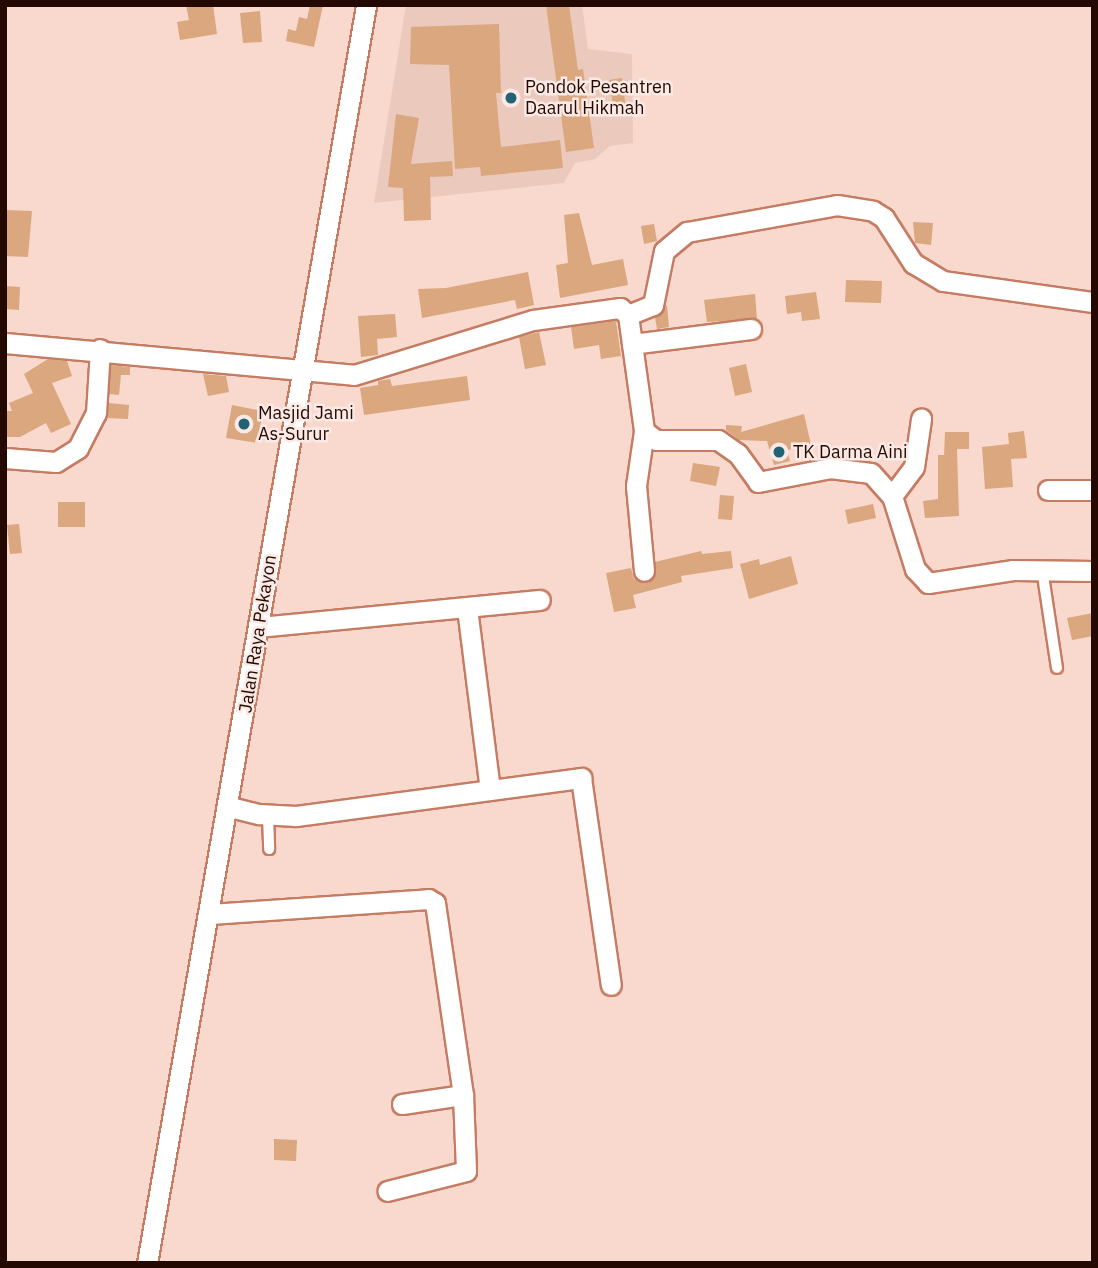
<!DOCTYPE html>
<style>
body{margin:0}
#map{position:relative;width:1098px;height:1268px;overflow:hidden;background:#f9d8cd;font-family:"IBM Plex Sans",sans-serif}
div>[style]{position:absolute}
.built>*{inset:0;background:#ecc9bd}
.building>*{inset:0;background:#daa77e}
.roads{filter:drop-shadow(2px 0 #c57c63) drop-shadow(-2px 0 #c57c63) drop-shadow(0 2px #c57c63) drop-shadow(0 -2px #c57c63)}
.service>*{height:10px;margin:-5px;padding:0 5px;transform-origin:5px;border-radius:5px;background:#fff}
.minor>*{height:19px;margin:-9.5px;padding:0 9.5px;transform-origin:9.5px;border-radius:9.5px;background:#fff}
.dots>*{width:19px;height:19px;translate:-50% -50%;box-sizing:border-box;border:4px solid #fae9e4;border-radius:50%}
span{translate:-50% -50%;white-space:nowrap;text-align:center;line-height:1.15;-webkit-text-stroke:5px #fae9e4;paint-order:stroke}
.poi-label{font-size:18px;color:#240902}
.left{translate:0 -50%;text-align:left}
.street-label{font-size:18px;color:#240902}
.frame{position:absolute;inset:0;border:7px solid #240902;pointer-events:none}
</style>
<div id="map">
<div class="built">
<i style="clip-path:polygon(406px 5px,582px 5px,588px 49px,632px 54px,633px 143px,610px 146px,595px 159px,575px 163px,564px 183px,374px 203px)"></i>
</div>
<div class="building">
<i style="clip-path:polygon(186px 5px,213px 5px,217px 34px,180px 40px,177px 22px,189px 20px)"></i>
<i style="clip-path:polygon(310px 5px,323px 5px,314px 47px,286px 41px,288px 29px,296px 31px,299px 17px,307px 19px)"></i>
<i style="clip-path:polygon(546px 5px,569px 5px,578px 70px,583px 69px,594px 148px,566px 152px)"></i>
<i style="clip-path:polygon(260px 11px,262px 42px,243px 43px,240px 13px)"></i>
<i style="clip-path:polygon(499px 24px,501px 93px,496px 93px,501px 147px,560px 140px,563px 168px,481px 176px,480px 167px,455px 169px,449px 65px,410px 64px,411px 27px)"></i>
<i style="clip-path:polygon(622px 78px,626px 109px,614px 111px,609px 80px)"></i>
<i style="clip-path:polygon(396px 114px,419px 118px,411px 164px,452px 161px,453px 176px,430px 177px,431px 220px,404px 221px,403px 188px,388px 187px)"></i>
<i style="clip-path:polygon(5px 210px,32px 211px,28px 257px,5px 256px)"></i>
<i style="clip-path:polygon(579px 213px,592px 265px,623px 259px,628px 285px,560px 298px,556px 265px,568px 263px,564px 215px)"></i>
<i style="clip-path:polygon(913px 222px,933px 223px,931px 245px,915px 243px)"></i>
<i style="clip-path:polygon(654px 224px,657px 241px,644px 244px,641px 226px)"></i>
<i style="clip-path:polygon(528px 272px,534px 305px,517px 309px,515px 300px,422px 318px,418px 289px,446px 288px)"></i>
<i style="clip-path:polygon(846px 280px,882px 281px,881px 303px,845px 302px)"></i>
<i style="clip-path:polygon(5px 286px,20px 287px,19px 310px,5px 309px)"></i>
<i style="clip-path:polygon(816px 292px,820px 319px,802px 321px,801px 312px,787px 314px,785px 296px)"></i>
<i style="clip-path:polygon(755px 294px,757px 319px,707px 322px,704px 300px)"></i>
<i style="clip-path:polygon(667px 305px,669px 327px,657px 329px,655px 317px)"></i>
<i style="clip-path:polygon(395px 314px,397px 337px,377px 339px,378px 355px,361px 357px,358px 316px)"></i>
<i style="clip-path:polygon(616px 321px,621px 356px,601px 359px,599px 345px,574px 349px,571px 327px)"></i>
<i style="clip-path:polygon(539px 332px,546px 365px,525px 369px,519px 337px)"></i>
<i style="clip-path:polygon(48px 359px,67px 361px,72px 376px,52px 383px,71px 424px,51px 433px,46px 423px,20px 437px,5px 437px,5px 411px,12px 411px,9px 403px,33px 393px,24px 374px)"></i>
<i style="clip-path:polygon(746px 364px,752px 392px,735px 396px,729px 368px)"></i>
<i style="clip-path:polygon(111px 365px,130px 367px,130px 375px,121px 375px,119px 395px,109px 394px)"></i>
<i style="clip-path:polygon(203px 374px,226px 376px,229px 392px,208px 396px)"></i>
<i style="clip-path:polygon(467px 376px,470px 400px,364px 415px,360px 388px,378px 385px,378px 381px,390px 379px,392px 386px)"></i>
<i style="clip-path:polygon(109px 403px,129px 405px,128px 419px,107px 418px)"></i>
<i style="clip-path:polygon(232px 405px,263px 411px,257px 443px,226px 438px)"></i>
<i style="clip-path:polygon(804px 414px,811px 445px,787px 450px,790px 461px,774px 465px,767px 441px,739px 440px,726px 430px,726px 425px,742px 426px,741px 432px)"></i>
<i style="clip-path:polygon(1024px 431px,1027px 458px,1011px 459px,1013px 487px,985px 489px,982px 447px,1009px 444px,1008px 433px)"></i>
<i style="clip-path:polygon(945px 432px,969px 432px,969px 449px,957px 449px,959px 516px,925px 518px,923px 501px,938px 499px,938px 455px,944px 455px)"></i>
<i style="clip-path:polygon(693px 463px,720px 467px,716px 486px,690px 481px)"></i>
<i style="clip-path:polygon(720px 495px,734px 496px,732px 520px,718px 519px)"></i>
<i style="clip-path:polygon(58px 502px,85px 502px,85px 527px,58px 527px)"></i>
<i style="clip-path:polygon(873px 504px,876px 518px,848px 524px,845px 510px)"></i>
<i style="clip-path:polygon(19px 524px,22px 553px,10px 554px,7px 525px)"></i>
<i style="clip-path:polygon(701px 551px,702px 554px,731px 551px,733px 568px,681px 576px,682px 582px,633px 595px,636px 608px,614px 612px,606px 573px,631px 568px,634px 579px,646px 583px,655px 575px,655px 562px)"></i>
<i style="clip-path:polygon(791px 556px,798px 584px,749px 599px,740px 564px,759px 559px,760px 565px)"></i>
<i style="clip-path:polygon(1093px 613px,1093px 636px,1072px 640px,1067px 618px)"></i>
<i style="clip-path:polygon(274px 1139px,297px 1140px,296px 1161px,274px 1160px)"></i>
</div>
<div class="roads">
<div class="service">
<i style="left:1042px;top:569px;width:100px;rotate:81.4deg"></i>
<i style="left:268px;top:815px;width:34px;rotate:88deg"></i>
</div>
<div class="minor">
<i style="left:628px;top:315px;width:27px;rotate:-22deg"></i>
<i style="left:653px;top:305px;width:55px;rotate:-78.5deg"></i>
<i style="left:664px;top:251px;width:30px;rotate:-40deg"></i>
<i style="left:687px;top:232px;width:152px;rotate:-10.2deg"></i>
<i style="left:837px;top:205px;width:36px;rotate:9deg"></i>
<i style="left:873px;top:211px;width:13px;rotate:32deg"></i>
<i style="left:884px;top:218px;width:54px;rotate:57.2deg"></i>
<i style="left:913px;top:263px;width:35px;rotate:31deg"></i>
<i style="left:943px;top:281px;width:151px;rotate:8deg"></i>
<i style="left:5px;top:343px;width:350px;rotate:5.2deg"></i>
<i style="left:354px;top:375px;width:187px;rotate:-17.1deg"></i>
<i style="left:533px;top:320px;width:88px;rotate:-7.9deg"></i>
<i style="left:620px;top:308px;width:11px;rotate:41deg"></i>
<i style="left:628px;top:315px;width:117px;rotate:82.1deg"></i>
<i style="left:644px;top:431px;width:56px;rotate:98.3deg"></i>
<i style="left:636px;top:486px;width:85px;rotate:84.6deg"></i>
<i style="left:632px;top:344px;width:120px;rotate:-7.2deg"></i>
<i style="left:644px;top:431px;width:15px;rotate:37deg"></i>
<i style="left:656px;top:440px;width:62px"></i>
<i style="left:718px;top:440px;width:24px;rotate:35deg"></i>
<i style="left:738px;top:454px;width:34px;rotate:54deg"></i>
<i style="left:758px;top:482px;width:73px;rotate:-11deg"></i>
<i style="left:830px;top:468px;width:41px;rotate:7deg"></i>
<i style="left:871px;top:473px;width:31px;rotate:48deg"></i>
<i style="left:892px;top:496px;width:77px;rotate:72.5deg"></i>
<i style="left:915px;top:569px;width:19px;rotate:47deg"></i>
<i style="left:928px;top:583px;width:86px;rotate:-8.7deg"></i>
<i style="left:1013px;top:570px;width:80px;rotate:0.7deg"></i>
<i style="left:5px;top:458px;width:51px;rotate:4.5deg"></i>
<i style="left:56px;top:462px;width:26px;rotate:-32deg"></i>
<i style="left:78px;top:448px;width:39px;rotate:-63deg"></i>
<i style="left:96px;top:413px;width:64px;rotate:-86.4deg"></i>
<i style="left:1048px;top:490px;width:45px"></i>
<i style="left:892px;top:496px;width:36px;rotate:-53deg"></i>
<i style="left:914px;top:467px;width:49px;rotate:-81.7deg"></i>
<i style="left:467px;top:608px;width:183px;rotate:82.8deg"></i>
<i style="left:259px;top:627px;width:282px;rotate:-5.5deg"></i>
<i style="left:230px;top:807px;width:30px;rotate:14deg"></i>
<i style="left:259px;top:814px;width:37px;rotate:3deg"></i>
<i style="left:296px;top:816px;width:288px;rotate:-7.6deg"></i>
<i style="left:581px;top:778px;width:209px;rotate:81.8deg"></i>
<i style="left:210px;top:914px;width:219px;rotate:-3.9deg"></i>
<i style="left:428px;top:899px;width:8px;rotate:30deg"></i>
<i style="left:435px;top:903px;width:194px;rotate:81.7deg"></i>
<i style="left:463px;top:1095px;width:76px;rotate:87.7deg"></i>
<i style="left:466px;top:1171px;width:81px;rotate:165.8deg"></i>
<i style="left:402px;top:1104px;width:62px;rotate:-8.4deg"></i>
<i style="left:147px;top:1263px;width:1277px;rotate:-80.12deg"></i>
</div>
</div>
<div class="dots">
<i style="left:511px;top:98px;background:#1f6375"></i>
<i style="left:244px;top:424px;background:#1f6375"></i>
<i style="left:779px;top:452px;background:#1f6375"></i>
</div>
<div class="poi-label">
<span class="left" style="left:525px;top:98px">Pondok Pesantren<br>Daarul Hikmah</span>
<span class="left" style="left:258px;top:424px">Masjid Jami<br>As-Surur</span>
<span class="left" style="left:793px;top:452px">TK Darma Aini</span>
</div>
<div class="street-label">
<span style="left:258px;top:634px;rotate:-81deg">Jalan Raya Pekayon</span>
</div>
<div class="frame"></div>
</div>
